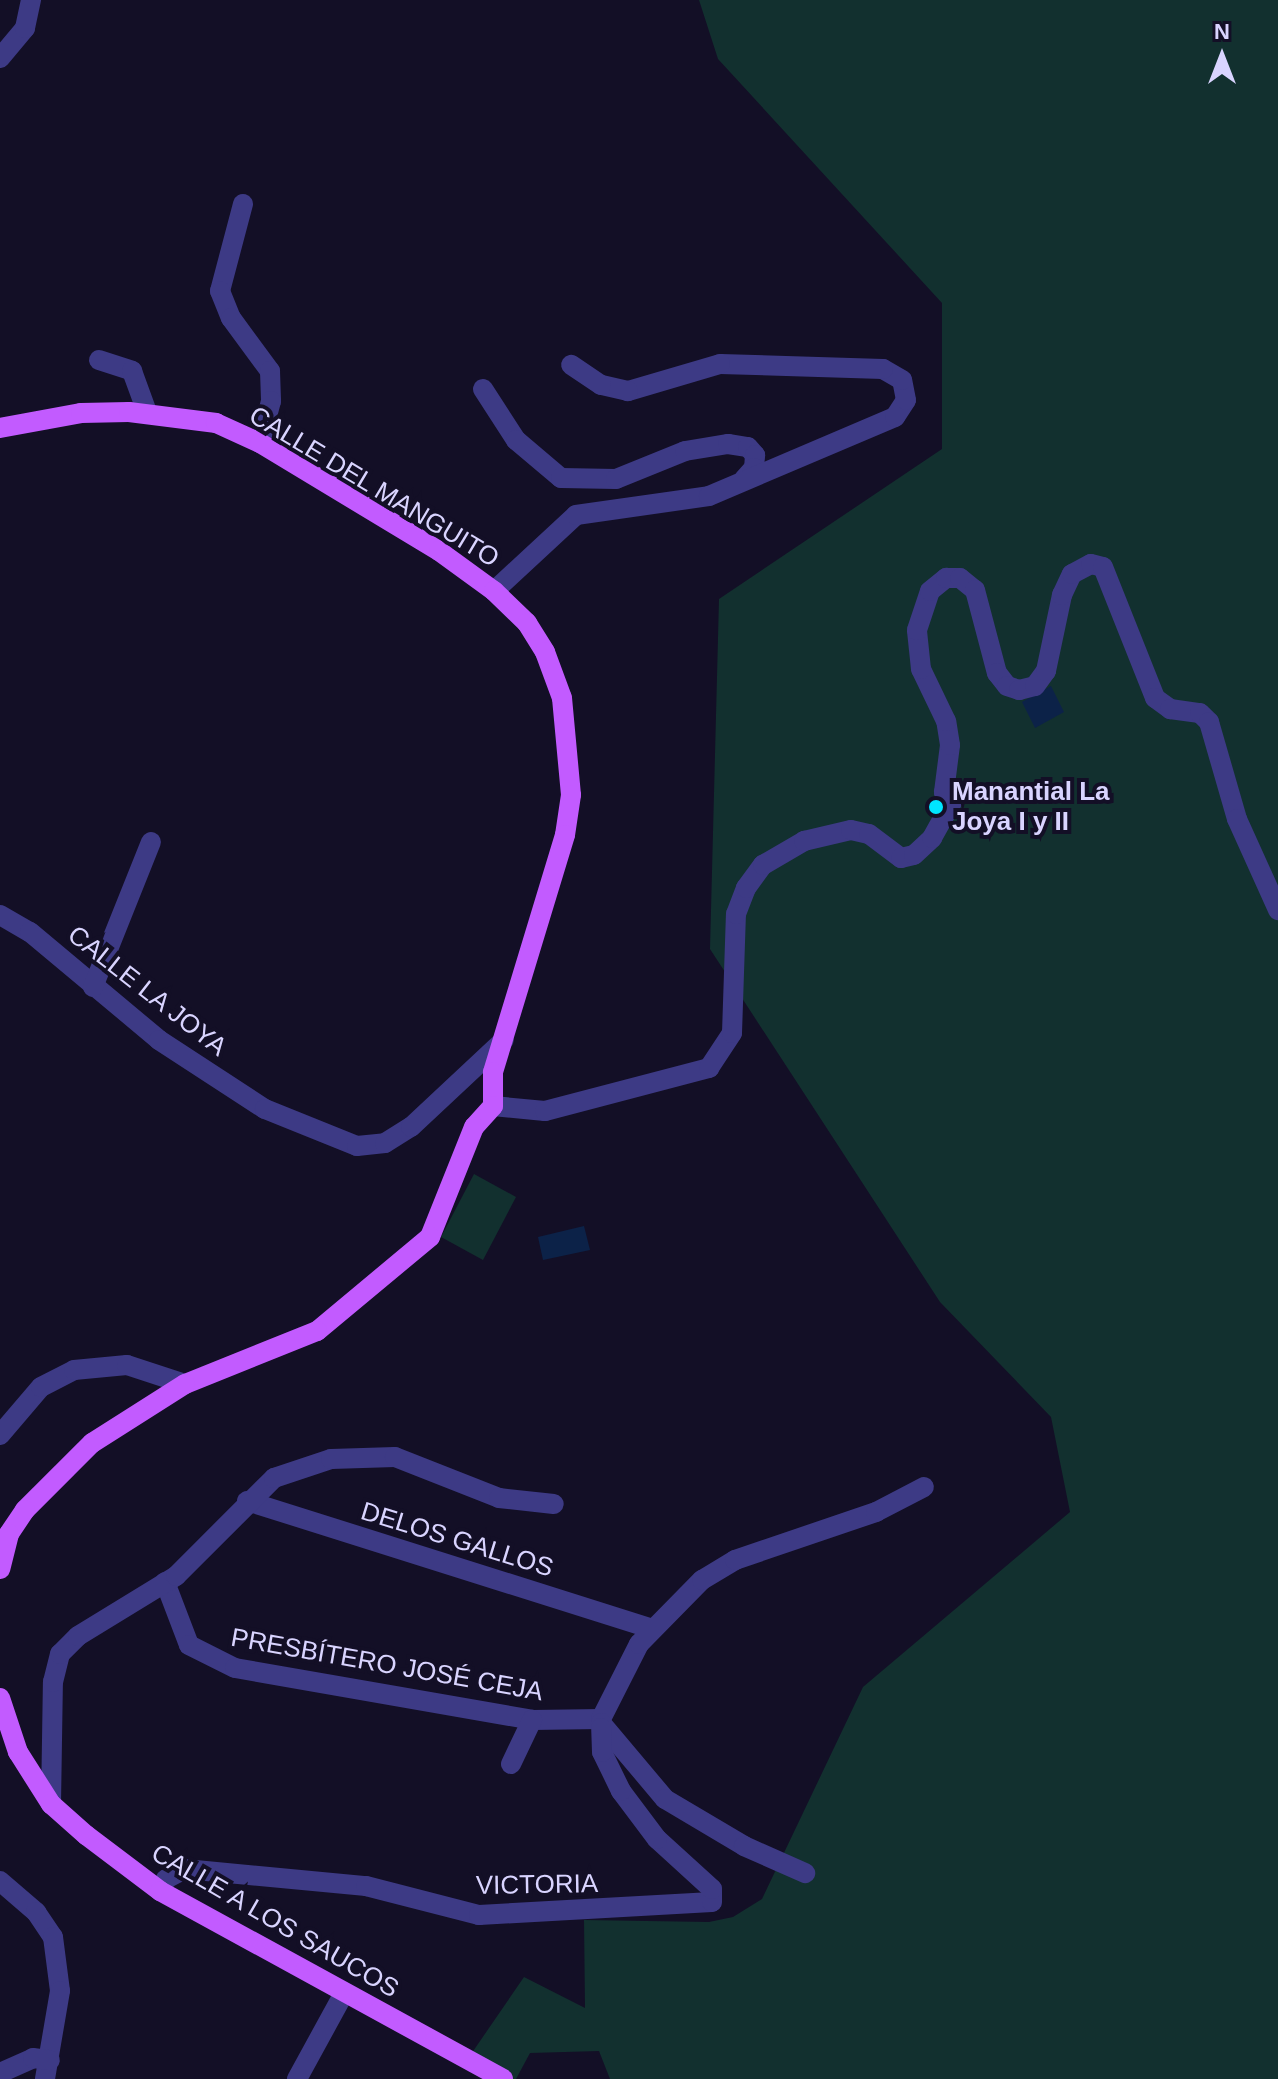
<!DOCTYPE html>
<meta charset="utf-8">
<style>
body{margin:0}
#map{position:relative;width:1278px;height:2079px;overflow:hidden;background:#130f26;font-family:Helvetica,sans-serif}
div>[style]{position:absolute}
.green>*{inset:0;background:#12302f}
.water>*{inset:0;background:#0c2248}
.minor>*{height:20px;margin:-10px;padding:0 10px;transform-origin:10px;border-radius:10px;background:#3d3a85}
.major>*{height:20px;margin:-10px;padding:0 10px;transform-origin:10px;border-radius:10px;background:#c25bff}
.dots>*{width:22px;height:22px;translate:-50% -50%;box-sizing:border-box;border:4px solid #130f26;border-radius:50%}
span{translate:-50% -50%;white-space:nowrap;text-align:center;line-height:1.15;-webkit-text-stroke:8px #130f26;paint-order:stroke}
.street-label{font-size:26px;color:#d9d4ff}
.poi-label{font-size:26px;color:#d9d4ff;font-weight:700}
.left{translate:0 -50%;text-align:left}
.north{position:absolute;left:1182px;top:16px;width:80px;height:80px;-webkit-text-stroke:6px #130f26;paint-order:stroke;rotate:0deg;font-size:22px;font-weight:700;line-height:32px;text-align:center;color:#d9d4ff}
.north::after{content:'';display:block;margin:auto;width:28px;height:36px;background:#d9d4ff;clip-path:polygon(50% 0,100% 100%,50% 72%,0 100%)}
</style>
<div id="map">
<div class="green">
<i style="clip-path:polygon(699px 0,1278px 0,1278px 2079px,610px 2079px,599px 2051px,530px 2053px,516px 2079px,500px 2079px,467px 2060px,524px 1977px,585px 2008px,584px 1920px,709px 1922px,733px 1917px,762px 1899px,863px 1687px,1070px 1512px,1051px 1417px,940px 1302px,710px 949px,719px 599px,942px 449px,942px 303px,718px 59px)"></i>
<i style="clip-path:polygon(474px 1174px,516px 1197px,483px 1260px,441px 1237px)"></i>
</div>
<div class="water">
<i style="clip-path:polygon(1051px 686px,1064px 712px,1035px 728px,1022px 702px)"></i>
<i style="clip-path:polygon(584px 1226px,590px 1250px,543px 1260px,538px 1237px)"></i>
</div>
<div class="minor">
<i style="left:0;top:58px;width:39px;rotate:-50deg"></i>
<i style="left:25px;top:28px;width:29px;rotate:-78deg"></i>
<i style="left:243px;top:204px;width:90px;rotate:104.8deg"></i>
<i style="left:220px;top:291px;width:29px;rotate:68deg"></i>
<i style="left:231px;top:318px;width:66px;rotate:53.7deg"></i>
<i style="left:270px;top:371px;width:30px;rotate:88deg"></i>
<i style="left:271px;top:401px;width:43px;rotate:104.7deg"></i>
<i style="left:99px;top:360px;width:35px;rotate:18deg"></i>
<i style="left:132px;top:371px;width:44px;rotate:69.9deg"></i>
<i style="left:483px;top:389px;width:61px;rotate:57.1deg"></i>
<i style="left:516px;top:440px;width:59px;rotate:40.2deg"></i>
<i style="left:561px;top:478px;width:55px;rotate:1deg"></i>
<i style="left:616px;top:479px;width:74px;rotate:-22.1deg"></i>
<i style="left:685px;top:451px;width:44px;rotate:-9.2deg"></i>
<i style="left:728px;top:444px;width:20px;rotate:9deg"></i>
<i style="left:748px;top:447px;width:11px;rotate:49deg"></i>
<i style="left:755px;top:455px;width:13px;rotate:94deg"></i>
<i style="left:754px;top:468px;width:15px;rotate:132deg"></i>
<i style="left:494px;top:591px;width:112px;rotate:-42.8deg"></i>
<i style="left:576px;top:515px;width:134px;rotate:-8.1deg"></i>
<i style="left:709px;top:496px;width:202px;rotate:-23deg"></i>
<i style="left:895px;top:417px;width:20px;rotate:-57deg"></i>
<i style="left:906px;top:400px;width:20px;rotate:-101deg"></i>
<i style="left:902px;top:380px;width:22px;rotate:-150deg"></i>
<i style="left:883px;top:369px;width:163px;rotate:-178.2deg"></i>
<i style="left:720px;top:364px;width:96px;rotate:163.6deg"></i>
<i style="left:628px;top:391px;width:28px;rotate:-167deg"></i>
<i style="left:601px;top:385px;width:36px;rotate:-146deg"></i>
<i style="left:0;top:915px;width:34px;rotate:30deg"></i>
<i style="left:30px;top:932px;width:168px;rotate:39.9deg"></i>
<i style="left:159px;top:1040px;width:126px;rotate:33.1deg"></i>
<i style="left:265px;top:1109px;width:99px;rotate:21.9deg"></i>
<i style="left:357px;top:1146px;width:28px;rotate:-6deg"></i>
<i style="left:385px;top:1143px;width:31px;rotate:-32deg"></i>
<i style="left:411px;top:1127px;width:127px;rotate:-43.1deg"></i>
<i style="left:93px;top:987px;width:156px;rotate:-68.2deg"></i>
<i style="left:493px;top:1106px;width:52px;rotate:5.5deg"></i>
<i style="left:545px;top:1111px;width:170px;rotate:-14.7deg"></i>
<i style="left:709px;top:1068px;width:42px;rotate:-56.7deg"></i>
<i style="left:732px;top:1033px;width:119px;rotate:-88.1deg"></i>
<i style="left:736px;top:914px;width:28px;rotate:-69deg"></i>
<i style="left:746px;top:888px;width:29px;rotate:-54deg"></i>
<i style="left:763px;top:865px;width:48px;rotate:-30.3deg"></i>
<i style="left:804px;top:841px;width:48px;rotate:-13.2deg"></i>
<i style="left:851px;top:830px;width:18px;rotate:13deg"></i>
<i style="left:869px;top:834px;width:40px;rotate:37deg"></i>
<i style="left:901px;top:858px;width:13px;rotate:-13deg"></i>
<i style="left:914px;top:855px;width:25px;rotate:-43deg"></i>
<i style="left:932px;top:838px;width:41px;rotate:-60.9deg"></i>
<i style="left:952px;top:802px;width:13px;rotate:-129deg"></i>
<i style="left:944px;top:792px;width:47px;rotate:-82.7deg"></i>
<i style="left:950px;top:745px;width:24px;rotate:-99deg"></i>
<i style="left:946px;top:721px;width:58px;rotate:-115.7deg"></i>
<i style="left:921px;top:669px;width:39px;rotate:-96deg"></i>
<i style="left:917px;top:630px;width:41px;rotate:-71.6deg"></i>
<i style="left:930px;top:591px;width:21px;rotate:-39deg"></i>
<i style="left:946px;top:578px;width:14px"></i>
<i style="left:960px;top:578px;width:19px;rotate:39deg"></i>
<i style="left:975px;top:590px;width:86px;rotate:75.2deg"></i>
<i style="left:997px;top:673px;width:16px;rotate:52deg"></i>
<i style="left:1007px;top:686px;width:13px;rotate:18deg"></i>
<i style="left:1019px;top:690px;width:16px;rotate:-14deg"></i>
<i style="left:1035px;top:686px;width:19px;rotate:-54deg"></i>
<i style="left:1046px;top:671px;width:78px;rotate:-78.1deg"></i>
<i style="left:1062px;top:595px;width:23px;rotate:-65deg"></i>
<i style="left:1072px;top:574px;width:21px;rotate:-28deg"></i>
<i style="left:1091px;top:564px;width:12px;rotate:14deg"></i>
<i style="left:1103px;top:567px;width:141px;rotate:68.3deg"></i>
<i style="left:1155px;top:698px;width:19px;rotate:36deg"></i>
<i style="left:1170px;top:709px;width:30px;rotate:8deg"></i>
<i style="left:1200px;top:713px;width:13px;rotate:45deg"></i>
<i style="left:1209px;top:722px;width:101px;rotate:73.9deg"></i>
<i style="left:1237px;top:819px;width:100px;rotate:65.7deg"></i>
<i style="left:0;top:1435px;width:63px;rotate:-49.5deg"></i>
<i style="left:41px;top:1387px;width:37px;rotate:-27deg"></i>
<i style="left:74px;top:1370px;width:53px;rotate:-5.4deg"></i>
<i style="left:127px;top:1365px;width:61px;rotate:18.1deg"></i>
<i style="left:247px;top:1501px;width:423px;rotate:17.5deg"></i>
<i style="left:165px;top:1582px;width:67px;rotate:69.1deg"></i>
<i style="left:189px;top:1645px;width:51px;rotate:26.6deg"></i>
<i style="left:235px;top:1668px;width:302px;rotate:9.9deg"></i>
<i style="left:532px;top:1720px;width:69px;rotate:-0.8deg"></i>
<i style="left:601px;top:1719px;width:84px;rotate:-63.1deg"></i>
<i style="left:639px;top:1644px;width:90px;rotate:-45.5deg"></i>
<i style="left:702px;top:1580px;width:39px;rotate:-31deg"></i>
<i style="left:735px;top:1560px;width:149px;rotate:-18.8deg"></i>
<i style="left:876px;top:1512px;width:54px;rotate:-27.5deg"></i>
<i style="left:601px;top:1723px;width:99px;rotate:49.9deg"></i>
<i style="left:665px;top:1799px;width:92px;rotate:30.7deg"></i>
<i style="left:744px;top:1846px;width:67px;rotate:23.9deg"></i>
<i style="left:511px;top:1764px;width:49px;rotate:-64.5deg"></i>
<i style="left:51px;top:1804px;width:122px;rotate:-89.1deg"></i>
<i style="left:53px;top:1682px;width:29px;rotate:-76deg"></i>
<i style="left:60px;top:1654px;width:25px;rotate:-45deg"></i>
<i style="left:78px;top:1636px;width:115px;rotate:-31.5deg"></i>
<i style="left:176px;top:1576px;width:139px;rotate:-45deg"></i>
<i style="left:274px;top:1478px;width:60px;rotate:-18.4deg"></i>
<i style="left:331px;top:1459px;width:64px;rotate:-1.8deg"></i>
<i style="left:395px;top:1457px;width:112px;rotate:21.5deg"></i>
<i style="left:499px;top:1498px;width:55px;rotate:6.2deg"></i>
<i style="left:0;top:1881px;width:48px;rotate:40.7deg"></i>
<i style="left:36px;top:1912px;width:30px;rotate:56deg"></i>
<i style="left:53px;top:1937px;width:54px;rotate:82.6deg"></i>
<i style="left:60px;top:1991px;width:89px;rotate:99.7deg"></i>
<i style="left:160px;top:1891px;width:13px;rotate:-63deg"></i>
<i style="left:166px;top:1879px;width:21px;rotate:-28deg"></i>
<i style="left:185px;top:1869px;width:182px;rotate:5.4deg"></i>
<i style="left:366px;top:1886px;width:117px;rotate:14.4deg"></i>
<i style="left:479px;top:1915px;width:233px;rotate:-3.2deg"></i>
<i style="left:712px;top:1902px;width:13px;rotate:-90deg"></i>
<i style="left:712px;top:1889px;width:74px;rotate:-137.7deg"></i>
<i style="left:657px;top:1839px;width:60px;rotate:-126.9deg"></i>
<i style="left:621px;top:1791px;width:43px;rotate:-116deg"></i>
<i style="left:602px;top:1752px;width:24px;rotate:-92deg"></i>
<i style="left:0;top:2073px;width:36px;rotate:-24deg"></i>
<i style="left:33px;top:2058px;width:17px;rotate:7deg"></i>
<i style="left:297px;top:2079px;width:98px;rotate:-61.3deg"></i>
</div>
<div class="major">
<i style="left:0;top:428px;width:82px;rotate:-10.5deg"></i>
<i style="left:81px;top:413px;width:48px;rotate:-1.2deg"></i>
<i style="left:129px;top:412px;width:88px;rotate:7.2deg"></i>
<i style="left:216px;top:423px;width:48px;rotate:24.4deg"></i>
<i style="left:260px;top:443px;width:209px;rotate:31.1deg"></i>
<i style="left:439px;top:551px;width:68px;rotate:36deg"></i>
<i style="left:494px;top:591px;width:46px;rotate:44.1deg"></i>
<i style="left:527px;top:623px;width:34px;rotate:58deg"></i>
<i style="left:545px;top:652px;width:49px;rotate:69.7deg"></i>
<i style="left:562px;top:698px;width:97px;rotate:84.7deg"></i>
<i style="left:571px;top:795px;width:40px;rotate:98.5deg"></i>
<i style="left:565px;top:835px;width:248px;rotate:106.9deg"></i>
<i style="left:493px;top:1072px;width:34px;rotate:90deg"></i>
<i style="left:493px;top:1106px;width:28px;rotate:132deg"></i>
<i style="left:474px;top:1127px;width:118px;rotate:111.8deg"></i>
<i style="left:430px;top:1237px;width:147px;rotate:140.2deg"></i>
<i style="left:317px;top:1331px;width:142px;rotate:158.1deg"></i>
<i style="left:185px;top:1384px;width:110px;rotate:147.6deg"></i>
<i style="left:92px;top:1443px;width:95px;rotate:135deg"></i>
<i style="left:25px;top:1510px;width:29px;rotate:124deg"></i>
<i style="left:9px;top:1534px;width:36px;rotate:104deg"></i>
<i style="left:0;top:1698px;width:57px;rotate:71.6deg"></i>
<i style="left:18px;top:1752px;width:62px;rotate:57.6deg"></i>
<i style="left:51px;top:1804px;width:47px;rotate:41.5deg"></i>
<i style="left:86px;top:1835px;width:93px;rotate:37.1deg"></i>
<i style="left:160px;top:1891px;width:391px;rotate:28.7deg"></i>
</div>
<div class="dots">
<i style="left:936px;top:807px;background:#00e5ff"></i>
</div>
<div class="street-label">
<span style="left:374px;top:487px;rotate:31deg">CALLE DEL MANGUITO</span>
<span style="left:147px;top:991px;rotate:38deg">CALLE LA JOYA</span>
<span style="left:457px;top:1540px;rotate:17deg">DELOS GALLOS</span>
<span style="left:387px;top:1665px;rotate:10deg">PRESBÍTERO JOSÉ CEJA</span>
<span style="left:537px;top:1885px;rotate:-1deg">VICTORIA</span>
<span style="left:275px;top:1921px;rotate:30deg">CALLE A LOS SAUCOS</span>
</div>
<div class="poi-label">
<span class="left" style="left:952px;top:807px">Manantial La<br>Joya I y II</span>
</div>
<div class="north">N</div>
</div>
